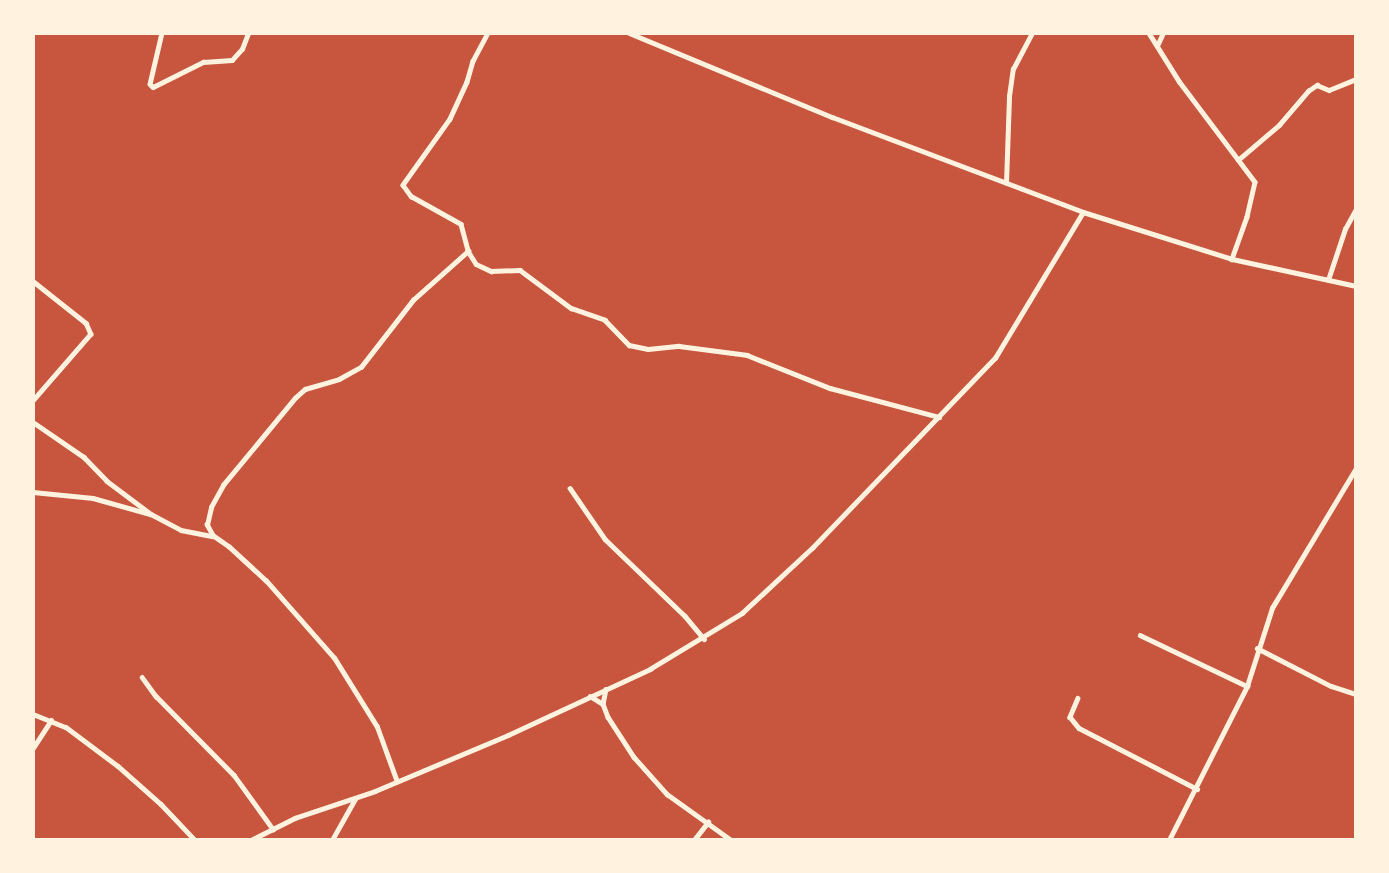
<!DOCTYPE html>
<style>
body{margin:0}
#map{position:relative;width:1389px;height:873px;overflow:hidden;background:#c8553d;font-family:"Public Sans",sans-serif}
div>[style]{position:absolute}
.minor>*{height:4.5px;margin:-2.25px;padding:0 2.25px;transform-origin:2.25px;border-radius:2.25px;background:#fff3e0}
.tertiary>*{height:5px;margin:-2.5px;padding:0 2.5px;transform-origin:2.5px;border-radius:2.5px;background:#fff3e0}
span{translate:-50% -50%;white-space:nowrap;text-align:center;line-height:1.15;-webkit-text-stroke:5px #fff3e0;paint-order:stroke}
.frame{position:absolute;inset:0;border:35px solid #fff3e0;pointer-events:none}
</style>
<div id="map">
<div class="minor">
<i style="left:162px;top:33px;width:52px;rotate:103.2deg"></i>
<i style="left:150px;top:84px;width:4px;rotate:45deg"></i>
<i style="left:153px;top:87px;width:56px;rotate:-26.6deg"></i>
<i style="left:203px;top:62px;width:29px;rotate:-4deg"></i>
<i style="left:232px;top:60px;width:15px;rotate:-48deg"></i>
<i style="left:242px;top:49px;width:17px;rotate:-69deg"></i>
<i style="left:488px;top:33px;width:32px;rotate:118deg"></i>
<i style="left:473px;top:61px;width:22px;rotate:106deg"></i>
<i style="left:467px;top:82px;width:41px;rotate:114.7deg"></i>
<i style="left:450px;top:119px;width:81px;rotate:125.5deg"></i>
<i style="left:403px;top:185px;width:14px;rotate:54deg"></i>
<i style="left:411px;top:196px;width:57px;rotate:29.2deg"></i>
<i style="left:461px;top:224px;width:28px;rotate:75deg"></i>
<i style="left:468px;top:251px;width:15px;rotate:58deg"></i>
<i style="left:476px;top:264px;width:17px;rotate:25deg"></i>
<i style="left:491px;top:271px;width:29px;rotate:-2deg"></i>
<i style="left:520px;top:270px;width:64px;rotate:36.7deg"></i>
<i style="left:571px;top:308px;width:36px;rotate:19deg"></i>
<i style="left:605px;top:320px;width:35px;rotate:46deg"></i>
<i style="left:629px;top:345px;width:19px;rotate:12deg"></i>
<i style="left:648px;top:349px;width:31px;rotate:-6deg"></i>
<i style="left:679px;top:346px;width:69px;rotate:7.5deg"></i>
<i style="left:747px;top:355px;width:89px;rotate:21.7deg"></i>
<i style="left:830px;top:388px;width:113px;rotate:14.9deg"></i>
<i style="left:1149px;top:33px;width:57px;rotate:58deg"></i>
<i style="left:1179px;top:81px;width:126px;rotate:53deg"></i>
<i style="left:1255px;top:182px;width:36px;rotate:103deg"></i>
<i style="left:1247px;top:217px;width:45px;rotate:109.7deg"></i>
<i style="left:1158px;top:44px;width:12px;rotate:-66deg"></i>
<i style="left:1238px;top:160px;width:54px;rotate:-40.5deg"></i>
<i style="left:1279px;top:125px;width:45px;rotate:-49.5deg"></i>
<i style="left:1308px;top:91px;width:11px;rotate:-34deg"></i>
<i style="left:1317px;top:85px;width:13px;rotate:23deg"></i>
<i style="left:1329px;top:90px;width:29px;rotate:-22deg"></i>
<i style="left:1006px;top:183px;width:87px;rotate:-88deg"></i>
<i style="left:1009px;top:96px;width:27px;rotate:-82deg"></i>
<i style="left:1013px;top:69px;width:41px;rotate:-62.2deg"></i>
<i style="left:1328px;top:280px;width:54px;rotate:-71.6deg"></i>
<i style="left:1345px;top:229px;width:23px;rotate:-61deg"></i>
<i style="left:33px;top:281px;width:68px;rotate:38.4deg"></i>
<i style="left:86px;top:323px;width:12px;rotate:66deg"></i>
<i style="left:91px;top:334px;width:89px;rotate:130.9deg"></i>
<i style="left:33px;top:422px;width:62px;rotate:34.5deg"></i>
<i style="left:84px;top:457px;width:33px;rotate:46deg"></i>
<i style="left:107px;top:481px;width:55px;rotate:36.9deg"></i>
<i style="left:151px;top:514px;width:34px;rotate:28deg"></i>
<i style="left:181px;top:530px;width:32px;rotate:11deg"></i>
<i style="left:570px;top:488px;width:62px;rotate:55.5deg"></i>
<i style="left:605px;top:539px;width:111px;rotate:43.9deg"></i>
<i style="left:685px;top:616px;width:30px;rotate:50deg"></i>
<i style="left:33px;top:492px;width:60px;rotate:5.7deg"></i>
<i style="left:93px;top:498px;width:59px;rotate:15.7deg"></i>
<i style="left:1140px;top:635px;width:119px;rotate:25.5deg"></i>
<i style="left:1257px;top:648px;width:83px;rotate:27.2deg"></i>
<i style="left:1331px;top:686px;width:26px;rotate:18deg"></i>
<i style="left:142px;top:677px;width:24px;rotate:54deg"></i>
<i style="left:156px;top:696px;width:111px;rotate:45.4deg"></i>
<i style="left:234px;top:775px;width:67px;rotate:54.2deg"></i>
<i style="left:606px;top:689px;width:15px;rotate:101deg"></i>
<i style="left:603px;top:704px;width:14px;rotate:69deg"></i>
<i style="left:608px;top:717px;width:48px;rotate:57deg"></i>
<i style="left:634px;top:757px;width:50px;rotate:48.3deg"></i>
<i style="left:667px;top:794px;width:79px;rotate:35.7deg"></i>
<i style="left:590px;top:696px;width:15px;rotate:32deg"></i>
<i style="left:1078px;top:698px;width:21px;rotate:113deg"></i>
<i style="left:1070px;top:717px;width:14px;rotate:51deg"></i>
<i style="left:1079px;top:728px;width:133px;rotate:27.3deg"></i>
<i style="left:33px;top:714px;width:35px;rotate:22deg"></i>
<i style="left:66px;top:727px;width:65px;rotate:36.9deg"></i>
<i style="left:118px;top:766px;width:57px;rotate:41.5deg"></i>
<i style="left:161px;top:804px;width:50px;rotate:46.6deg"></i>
<i style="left:33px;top:748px;width:33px;rotate:-57deg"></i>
<i style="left:397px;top:782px;width:59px;rotate:-110deg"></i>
<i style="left:377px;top:727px;width:81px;rotate:-121.9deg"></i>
<i style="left:334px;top:658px;width:103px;rotate:-131.4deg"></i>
<i style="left:266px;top:581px;width:50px;rotate:-137.4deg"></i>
<i style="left:229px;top:547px;width:19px;rotate:-145deg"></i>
<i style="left:213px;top:536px;width:13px;rotate:-119deg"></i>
<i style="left:207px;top:525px;width:18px;rotate:-77deg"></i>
<i style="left:211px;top:507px;width:25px;rotate:-61deg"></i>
<i style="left:223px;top:485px;width:113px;rotate:-50.4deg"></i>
<i style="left:295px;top:398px;width:13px;rotate:-42deg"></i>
<i style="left:305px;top:389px;width:35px;rotate:-16deg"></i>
<i style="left:339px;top:379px;width:25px;rotate:-29deg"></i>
<i style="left:361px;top:367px;width:85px;rotate:-52.2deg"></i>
<i style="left:413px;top:300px;width:74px;rotate:-41.7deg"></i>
<i style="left:251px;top:840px;width:49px;rotate:-26.6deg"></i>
<i style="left:295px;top:818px;width:84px;rotate:-18.6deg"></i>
<i style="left:375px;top:791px;width:144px;rotate:-22.8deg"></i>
<i style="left:508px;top:735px;width:157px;rotate:-24.9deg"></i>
<i style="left:650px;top:669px;width:108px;rotate:-31.3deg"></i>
<i style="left:742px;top:613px;width:96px;rotate:-42.9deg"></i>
<i style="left:812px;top:548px;width:264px;rotate:-46.1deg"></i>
<i style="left:995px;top:358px;width:170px;rotate:-58.9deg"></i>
<i style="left:332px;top:840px;width:47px;rotate:-60.7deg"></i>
<i style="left:694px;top:840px;width:23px;rotate:-52deg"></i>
<i style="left:1169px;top:840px;width:173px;rotate:-63.1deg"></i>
<i style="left:1247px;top:686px;width:82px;rotate:-72.2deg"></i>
<i style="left:1272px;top:608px;width:163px;rotate:-59deg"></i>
</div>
<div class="tertiary">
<i style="left:629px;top:33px;width:220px;rotate:22.5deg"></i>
<i style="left:832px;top:117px;width:268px;rotate:20.7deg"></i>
<i style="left:1083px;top:212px;width:156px;rotate:17.5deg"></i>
<i style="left:1232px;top:259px;width:127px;rotate:12.3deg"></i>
</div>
<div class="frame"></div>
</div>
